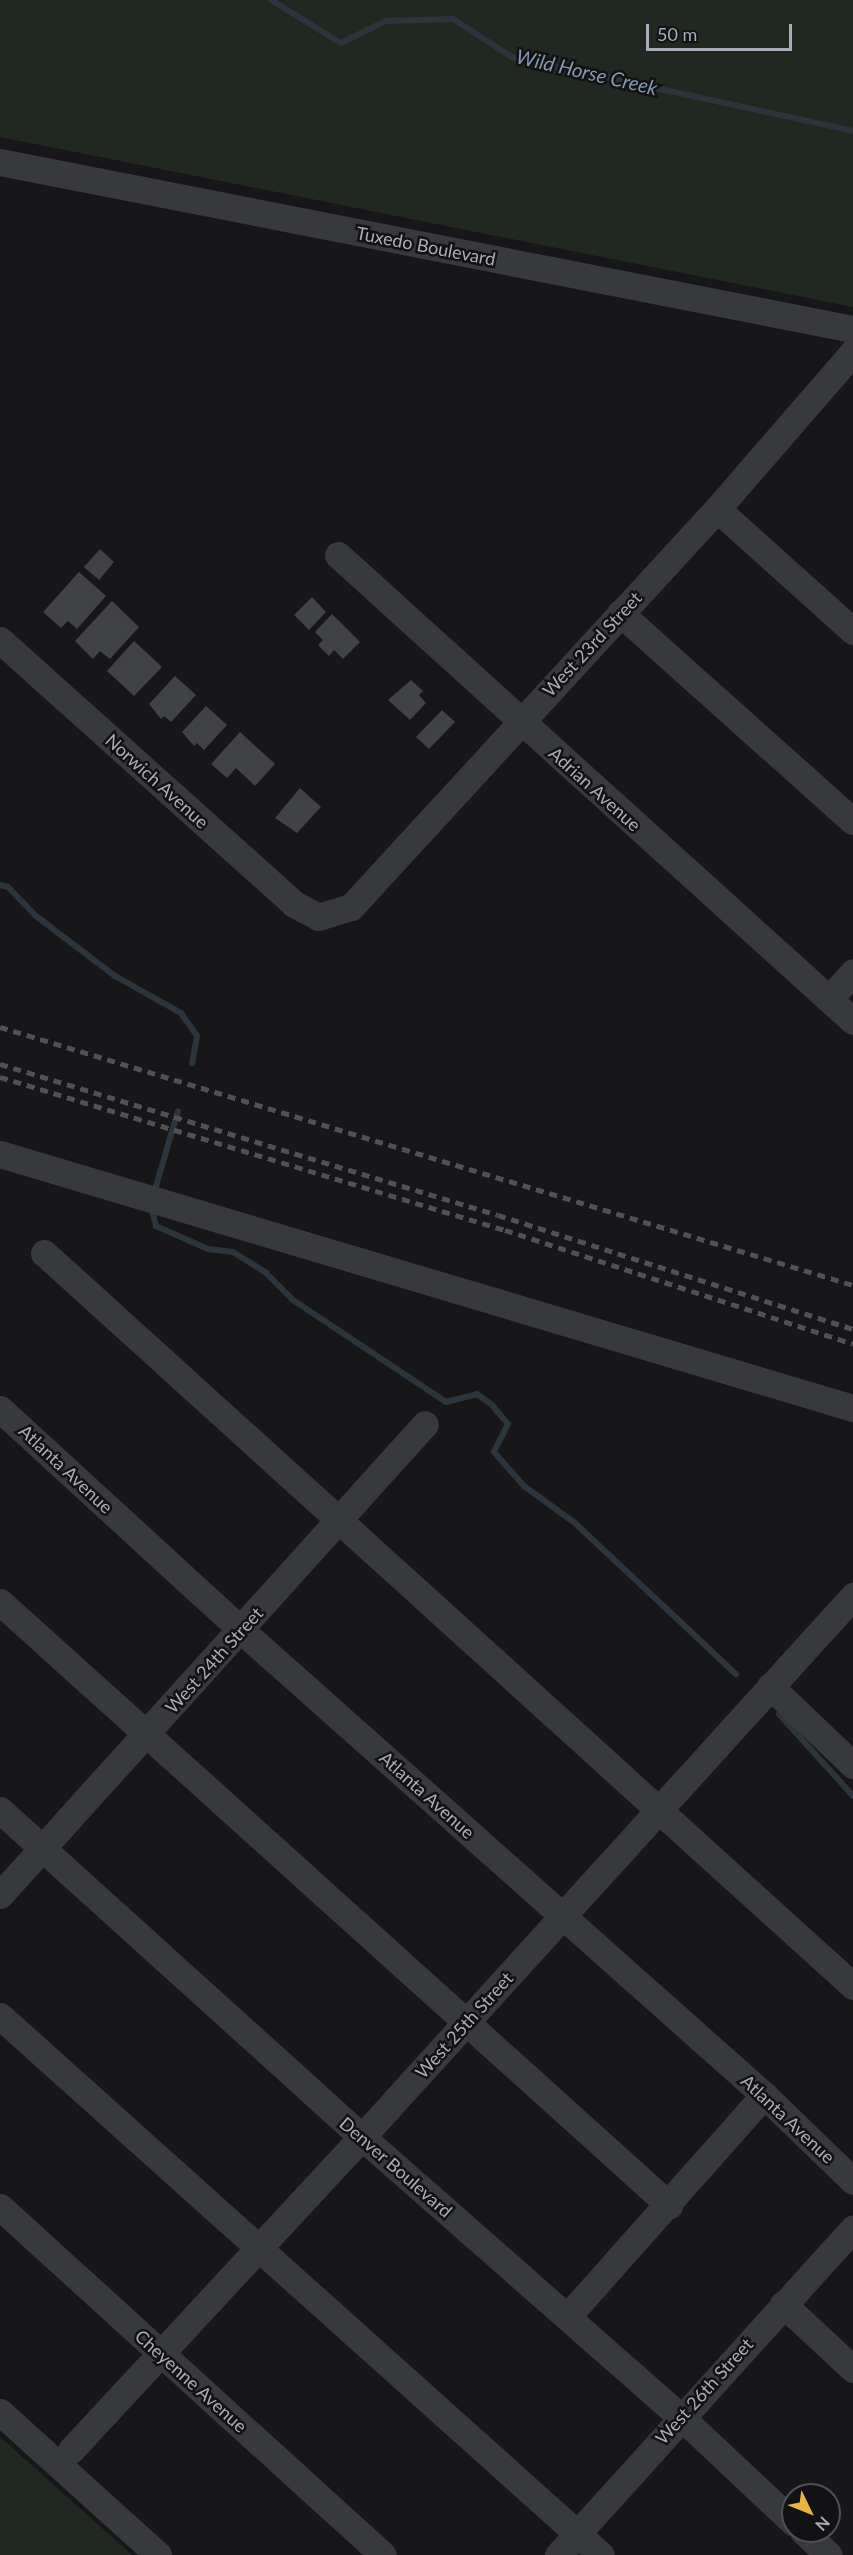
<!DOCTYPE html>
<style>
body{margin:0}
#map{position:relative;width:853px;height:2555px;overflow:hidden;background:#171719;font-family:Lato,sans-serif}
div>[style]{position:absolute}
.green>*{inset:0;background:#212822}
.stream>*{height:6px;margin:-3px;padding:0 3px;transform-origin:3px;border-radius:3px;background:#2d353c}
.building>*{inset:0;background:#414245}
.minor>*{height:27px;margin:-13.5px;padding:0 13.5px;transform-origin:13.5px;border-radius:13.5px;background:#38393d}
.rail>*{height:4.5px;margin-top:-2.25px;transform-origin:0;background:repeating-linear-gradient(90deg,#4f5156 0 8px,transparent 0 14px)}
span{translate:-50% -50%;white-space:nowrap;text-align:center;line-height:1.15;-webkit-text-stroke:5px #121214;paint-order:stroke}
.street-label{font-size:18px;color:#aaadb8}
.water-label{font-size:20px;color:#829ab1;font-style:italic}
.north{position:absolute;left:781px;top:2483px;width:60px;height:60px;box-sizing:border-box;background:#121214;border:2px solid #4f5056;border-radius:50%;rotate:133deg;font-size:16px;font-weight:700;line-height:24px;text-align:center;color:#aaadb8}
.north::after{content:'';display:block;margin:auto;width:21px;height:27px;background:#e8b53f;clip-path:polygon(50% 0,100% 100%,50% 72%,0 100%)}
.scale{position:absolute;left:646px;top:24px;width:146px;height:27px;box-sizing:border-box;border:3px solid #aaadb8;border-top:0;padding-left:8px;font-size:18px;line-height:21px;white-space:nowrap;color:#aaadb8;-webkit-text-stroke:4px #121214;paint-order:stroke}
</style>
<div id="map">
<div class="green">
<i style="clip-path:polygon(0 0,853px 0,853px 307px,0 137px)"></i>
<i style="clip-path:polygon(0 2437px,132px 2555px,0 2555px)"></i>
</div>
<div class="stream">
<i style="left:271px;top:0;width:82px;rotate:31.6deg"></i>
<i style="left:341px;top:43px;width:50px;rotate:-26.1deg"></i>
<i style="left:386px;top:21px;width:67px;rotate:-1.7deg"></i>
<i style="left:453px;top:19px;width:70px;rotate:32.8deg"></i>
<i style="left:512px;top:57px;width:349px;rotate:12.2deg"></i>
<i style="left:0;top:885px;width:8px;rotate:14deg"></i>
<i style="left:8px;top:887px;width:40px;rotate:46deg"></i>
<i style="left:36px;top:916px;width:99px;rotate:37.2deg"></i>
<i style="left:115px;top:976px;width:76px;rotate:29.3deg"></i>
<i style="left:181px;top:1013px;width:28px;rotate:55deg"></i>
<i style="left:197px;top:1036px;width:28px;rotate:100deg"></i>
<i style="left:154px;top:1193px;width:85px;rotate:-73.7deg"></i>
<i style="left:151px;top:1208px;width:19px;rotate:74deg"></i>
<i style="left:156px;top:1226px;width:57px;rotate:23.9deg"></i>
<i style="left:208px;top:1249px;width:25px;rotate:7deg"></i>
<i style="left:233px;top:1252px;width:39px;rotate:32deg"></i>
<i style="left:266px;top:1273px;width:38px;rotate:45deg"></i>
<i style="left:293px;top:1300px;width:184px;rotate:33.7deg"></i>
<i style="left:446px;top:1402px;width:32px;rotate:-14deg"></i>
<i style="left:477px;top:1394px;width:19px;rotate:36deg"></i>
<i style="left:492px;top:1405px;width:25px;rotate:50deg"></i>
<i style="left:508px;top:1424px;width:31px;rotate:117deg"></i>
<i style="left:494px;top:1452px;width:45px;rotate:48.6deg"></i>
<i style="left:524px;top:1486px;width:63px;rotate:36deg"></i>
<i style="left:575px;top:1523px;width:221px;rotate:43.2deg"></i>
<i style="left:779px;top:1714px;width:110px;rotate:47.9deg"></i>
</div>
<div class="building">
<i style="clip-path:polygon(100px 549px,114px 562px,99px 580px,84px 567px)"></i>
<i style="clip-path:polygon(79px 572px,106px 596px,77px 629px,68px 621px,61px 628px,43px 612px)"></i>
<i style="clip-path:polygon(312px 597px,326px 612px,309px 630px,294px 615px)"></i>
<i style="clip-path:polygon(112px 601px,139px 627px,110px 659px,100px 651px,93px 659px,75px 641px)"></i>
<i style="clip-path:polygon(332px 614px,360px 642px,343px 659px,334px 650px,329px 656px,318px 645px,323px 640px,315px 632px)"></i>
<i style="clip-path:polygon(134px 641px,162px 667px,134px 696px,107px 671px)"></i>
<i style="clip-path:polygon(175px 676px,196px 695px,171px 722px,164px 716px,161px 719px,149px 704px)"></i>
<i style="clip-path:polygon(411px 680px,423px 691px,419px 695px,426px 703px,410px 720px,388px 700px)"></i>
<i style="clip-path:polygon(206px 706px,227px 725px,204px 750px,197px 743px,194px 746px,182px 732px)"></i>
<i style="clip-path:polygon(442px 710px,455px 722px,429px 749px,416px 737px)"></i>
<i style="clip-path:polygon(240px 732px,275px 764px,255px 786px,236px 768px,227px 778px,211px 764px)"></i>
<i style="clip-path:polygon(300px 788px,321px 807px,297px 833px,275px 818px)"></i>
</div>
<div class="minor">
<i style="left:0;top:162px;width:869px;rotate:11.08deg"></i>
<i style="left:717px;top:509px;width:183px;rotate:41.9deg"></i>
<i style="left:338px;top:555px;width:695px;rotate:42.14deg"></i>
<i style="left:620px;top:613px;width:312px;rotate:41.8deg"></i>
<i style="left:0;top:640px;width:395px;rotate:41.9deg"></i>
<i style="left:294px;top:904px;width:27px;rotate:28deg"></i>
<i style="left:318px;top:917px;width:34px;rotate:-17deg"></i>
<i style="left:351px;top:907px;width:541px;rotate:-47.4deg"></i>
<i style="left:717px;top:509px;width:208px;rotate:-49.1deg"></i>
<i style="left:829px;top:999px;width:36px;rotate:-48deg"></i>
<i style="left:0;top:1154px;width:890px;rotate:16.58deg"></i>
<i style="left:44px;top:1253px;width:1092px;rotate:42.18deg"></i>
<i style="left:0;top:1409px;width:327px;rotate:42.5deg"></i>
<i style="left:241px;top:1630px;width:700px;rotate:41.64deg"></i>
<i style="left:764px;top:2095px;width:124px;rotate:44deg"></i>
<i style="left:0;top:1602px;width:901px;rotate:42.03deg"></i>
<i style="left:770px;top:1686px;width:115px;rotate:43.6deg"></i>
<i style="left:0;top:1810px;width:488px;rotate:42.1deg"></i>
<i style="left:362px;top:2137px;width:424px;rotate:41.3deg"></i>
<i style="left:681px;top:2417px;width:154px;rotate:43.2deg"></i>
<i style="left:0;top:1895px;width:634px;rotate:-47.94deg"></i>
<i style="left:0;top:2016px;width:807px;rotate:41.89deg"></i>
<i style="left:0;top:2207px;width:517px;rotate:42.26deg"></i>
<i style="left:783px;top:2304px;width:96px;rotate:42.9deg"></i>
<i style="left:567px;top:2317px;width:297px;rotate:-48.4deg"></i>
<i style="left:0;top:2412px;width:213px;rotate:42.1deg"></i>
<i style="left:71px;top:2450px;width:427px;rotate:-47.1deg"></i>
<i style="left:362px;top:2137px;width:731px;rotate:-47.77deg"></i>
<i style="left:803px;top:2531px;width:35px;rotate:43deg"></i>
<i style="left:558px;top:2555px;width:440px;rotate:-47.9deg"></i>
</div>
<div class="rail">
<i style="left:0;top:1027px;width:891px;rotate:16.83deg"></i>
<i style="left:0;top:1064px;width:520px;rotate:16.87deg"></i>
<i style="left:498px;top:1215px;width:373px;rotate:17.8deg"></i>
<i style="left:0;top:1077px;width:528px;rotate:16.86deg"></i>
<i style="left:505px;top:1230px;width:366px;rotate:18.1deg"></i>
</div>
<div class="street-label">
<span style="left:426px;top:246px;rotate:11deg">Tuxedo Boulevard</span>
<span style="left:592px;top:644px;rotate:-47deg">West 23rd Street</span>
<span style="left:157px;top:781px;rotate:42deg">Norwich Avenue</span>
<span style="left:595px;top:789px;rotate:42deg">Adrian Avenue</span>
<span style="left:66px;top:1469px;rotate:43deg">Atlanta Avenue</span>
<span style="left:214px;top:1660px;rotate:-48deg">West 24th Street</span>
<span style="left:427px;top:1795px;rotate:42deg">Atlanta Avenue</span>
<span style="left:464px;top:2025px;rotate:-48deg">West 25th Street</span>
<span style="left:788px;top:2119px;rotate:43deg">Atlanta Avenue</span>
<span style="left:396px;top:2167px;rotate:41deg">Denver Boulevard</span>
<span style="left:191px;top:2381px;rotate:42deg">Cheyenne Avenue</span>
<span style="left:704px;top:2391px;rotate:-48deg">West 26th Street</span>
</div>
<div class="water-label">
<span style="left:587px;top:72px;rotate:13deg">Wild Horse Creek</span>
</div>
<div class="north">N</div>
<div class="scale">50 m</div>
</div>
